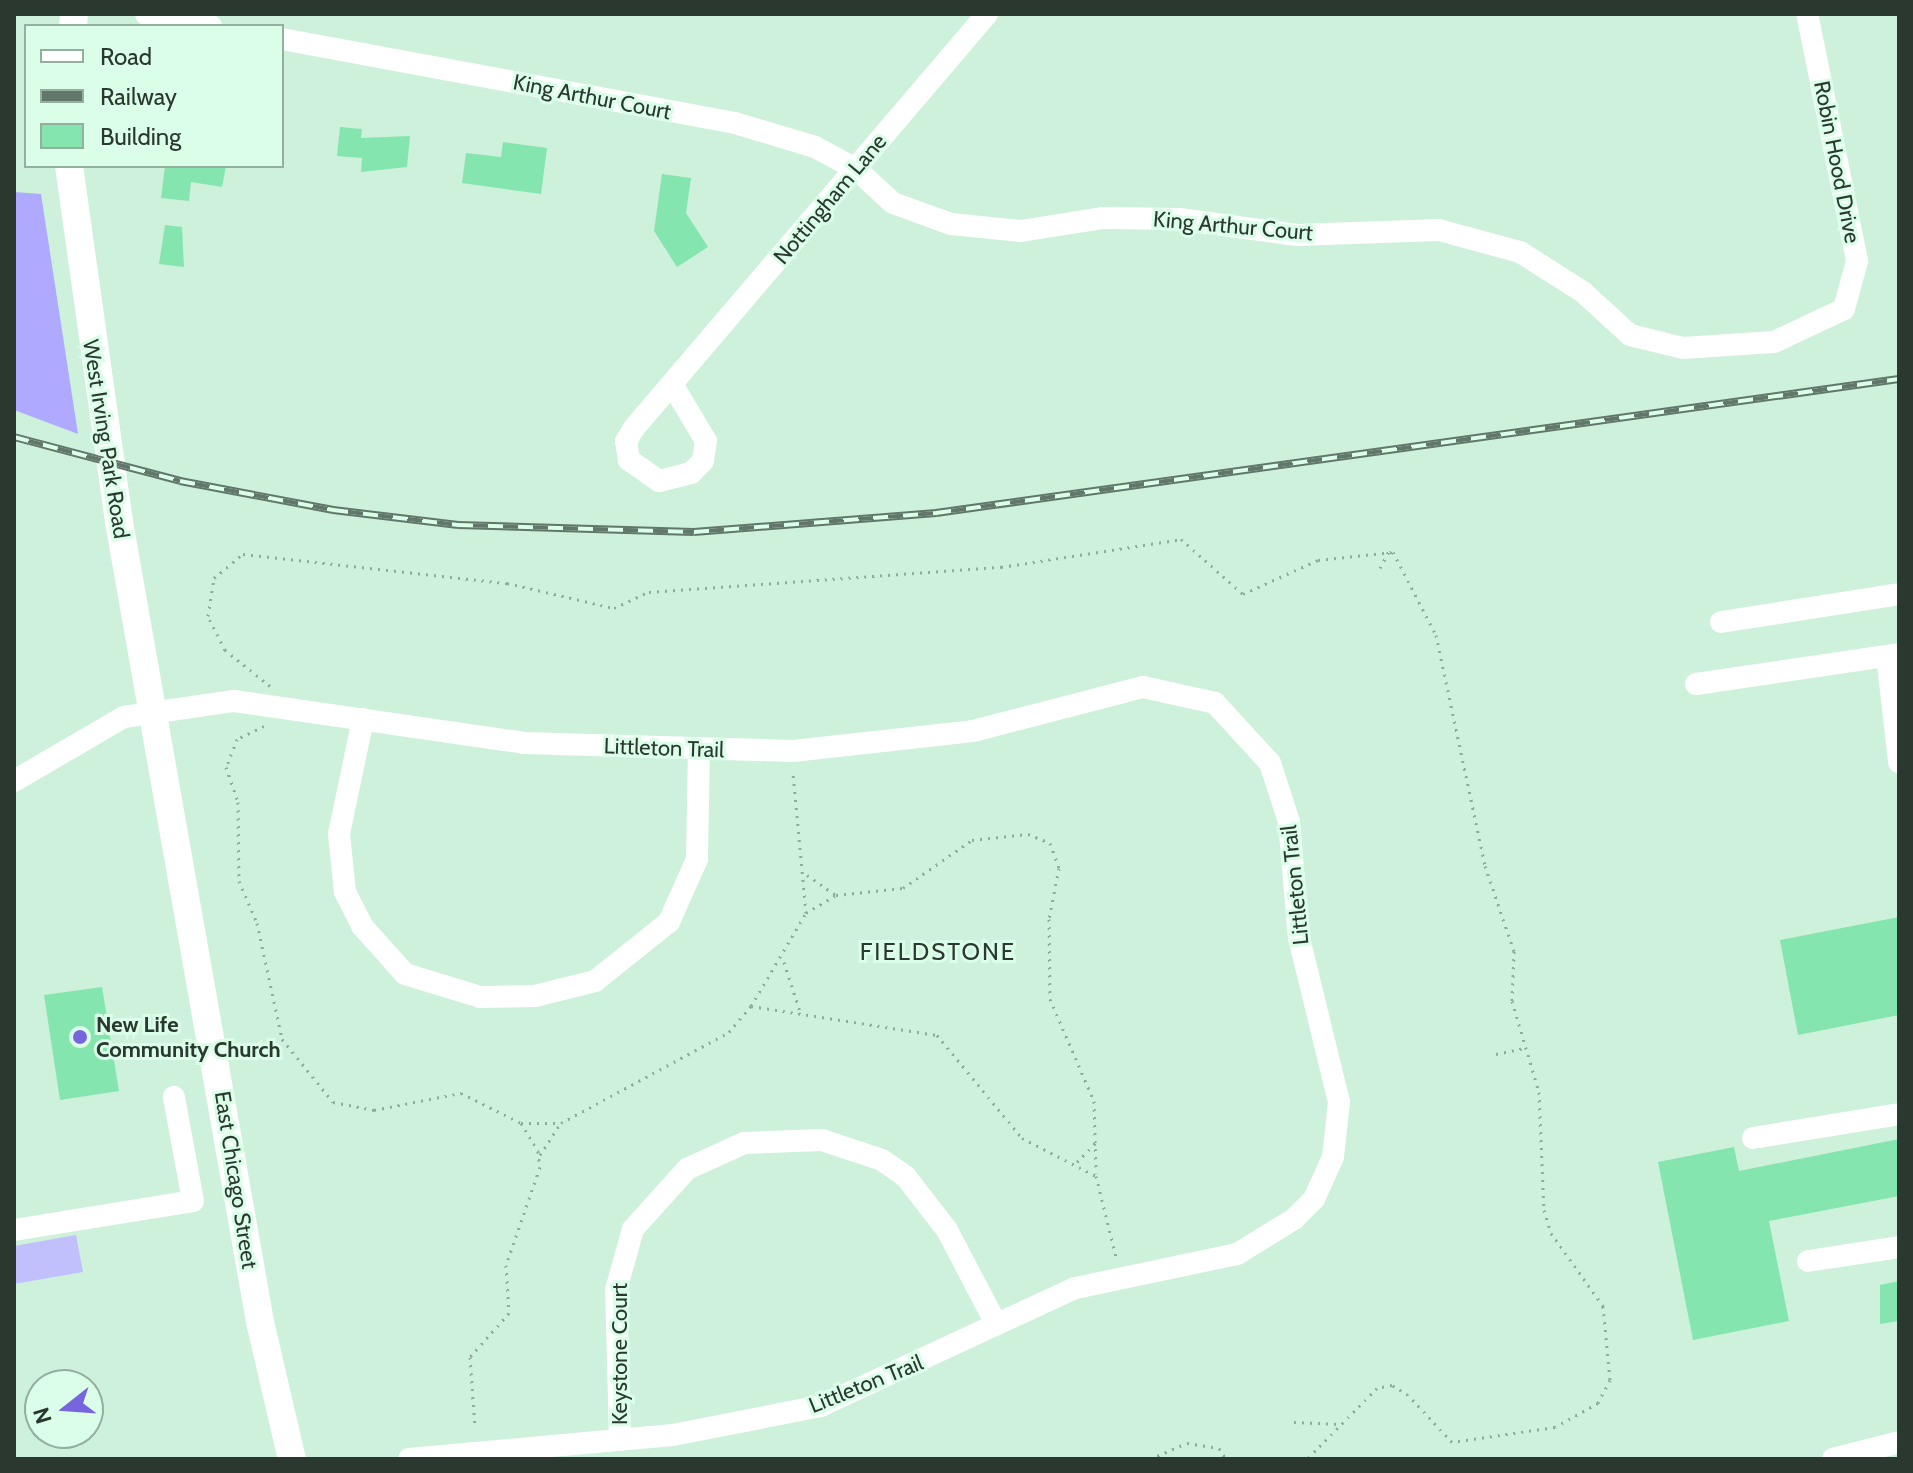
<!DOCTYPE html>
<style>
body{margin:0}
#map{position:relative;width:1913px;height:1473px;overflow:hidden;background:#cdf1da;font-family:Cabin,sans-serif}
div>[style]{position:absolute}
.green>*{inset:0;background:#c2c0fc}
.forest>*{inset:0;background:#afaaff}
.building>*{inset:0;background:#85e5af}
.path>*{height:3px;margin-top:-1.5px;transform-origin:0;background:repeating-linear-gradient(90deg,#90ab9a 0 2px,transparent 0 8px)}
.minor>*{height:22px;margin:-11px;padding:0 11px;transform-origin:11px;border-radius:11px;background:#fff}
.major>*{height:28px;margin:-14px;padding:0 14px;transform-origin:14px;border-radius:14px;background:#fff}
.rail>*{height:8px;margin-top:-4px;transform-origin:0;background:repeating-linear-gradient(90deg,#dafee7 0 15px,#617769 0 30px);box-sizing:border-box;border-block:2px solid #617769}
.dots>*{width:22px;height:22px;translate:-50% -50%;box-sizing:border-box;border:4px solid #dafee7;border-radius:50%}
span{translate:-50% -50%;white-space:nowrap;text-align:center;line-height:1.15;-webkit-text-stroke:6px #dafee7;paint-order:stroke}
.street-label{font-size:22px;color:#2a382f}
.poi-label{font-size:22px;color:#2a382f;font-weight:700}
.left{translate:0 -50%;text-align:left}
.neighbourhood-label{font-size:24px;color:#2a382f;letter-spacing:2px}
.frame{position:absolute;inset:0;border:16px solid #2a382f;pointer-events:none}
.legend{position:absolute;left:24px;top:24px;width:260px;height:144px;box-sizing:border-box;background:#dafee7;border:2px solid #94af9d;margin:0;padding:10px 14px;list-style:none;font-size:24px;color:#2a382f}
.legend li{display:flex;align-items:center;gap:16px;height:40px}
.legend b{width:40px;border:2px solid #94af9d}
.north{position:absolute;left:24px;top:1369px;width:80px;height:80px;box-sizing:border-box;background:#dafee7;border:2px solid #94af9d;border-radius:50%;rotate:253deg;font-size:22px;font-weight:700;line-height:32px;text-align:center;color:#2a382f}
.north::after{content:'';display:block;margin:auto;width:28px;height:36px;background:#7765e0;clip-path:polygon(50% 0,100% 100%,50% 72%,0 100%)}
</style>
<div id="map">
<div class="green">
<i style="clip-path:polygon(76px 1235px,83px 1272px,14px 1284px,14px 1246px)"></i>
</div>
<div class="forest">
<i style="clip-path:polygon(14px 192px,41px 194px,78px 434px,14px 410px)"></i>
</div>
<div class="building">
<i style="clip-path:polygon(340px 127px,362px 129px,361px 138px,410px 136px,407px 167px,361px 172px,362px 158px,337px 156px)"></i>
<i style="clip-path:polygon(503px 142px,547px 148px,541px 194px,462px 183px,466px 153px,501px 157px)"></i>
<i style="clip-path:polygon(165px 166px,226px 166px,222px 187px,191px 182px,189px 201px,161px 198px)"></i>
<i style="clip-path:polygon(662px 174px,691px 178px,686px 213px,708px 247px,677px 267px,654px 231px)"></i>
<i style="clip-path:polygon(165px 225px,182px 227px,184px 267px,159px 264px)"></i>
<i style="clip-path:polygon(1899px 917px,1899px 1015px,1798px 1035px,1780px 940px)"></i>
<i style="clip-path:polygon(102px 987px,119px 1091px,60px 1100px,44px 995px)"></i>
<i style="clip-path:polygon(1899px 1139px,1899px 1196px,1769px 1221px,1789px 1321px,1693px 1340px,1658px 1162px,1734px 1147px,1739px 1171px)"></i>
<i style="clip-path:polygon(1899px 1281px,1899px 1321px,1880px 1324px,1880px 1285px)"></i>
</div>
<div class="path">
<i style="left:1380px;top:568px;width:19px;rotate:-62deg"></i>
<i style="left:270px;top:686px;width:58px;rotate:-141.3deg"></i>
<i style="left:225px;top:650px;width:38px;rotate:-117deg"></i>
<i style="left:208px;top:616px;width:38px;rotate:-81deg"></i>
<i style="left:214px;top:578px;width:38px;rotate:-40deg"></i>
<i style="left:243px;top:554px;width:266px;rotate:6.3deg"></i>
<i style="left:507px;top:583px;width:110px;rotate:13.2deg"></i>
<i style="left:614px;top:608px;width:38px;rotate:-25deg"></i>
<i style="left:649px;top:592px;width:353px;rotate:-4.1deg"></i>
<i style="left:1001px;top:567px;width:182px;rotate:-8.8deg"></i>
<i style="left:1181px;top:539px;width:83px;rotate:41.6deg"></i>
<i style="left:1243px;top:594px;width:82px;rotate:-24.4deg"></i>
<i style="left:1318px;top:560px;width:75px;rotate:-6.1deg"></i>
<i style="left:1393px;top:552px;width:93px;rotate:62.6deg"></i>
<i style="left:1436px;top:635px;width:236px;rotate:78deg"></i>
<i style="left:1485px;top:866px;width:90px;rotate:71.2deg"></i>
<i style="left:1514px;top:951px;width:50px;rotate:92.3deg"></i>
<i style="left:1512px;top:1001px;width:95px;rotate:73.5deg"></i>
<i style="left:1539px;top:1092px;width:118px;rotate:87.6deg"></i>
<i style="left:1544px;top:1210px;width:24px;rotate:73deg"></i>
<i style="left:1551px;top:1233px;width:90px;rotate:54.5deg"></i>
<i style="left:1603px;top:1306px;width:74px;rotate:84.6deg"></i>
<i style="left:1610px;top:1380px;width:26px;rotate:118deg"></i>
<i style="left:1598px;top:1403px;width:49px;rotate:150.8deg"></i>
<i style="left:1555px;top:1427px;width:104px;rotate:171.7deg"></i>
<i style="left:1452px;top:1442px;width:64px;rotate:-133.1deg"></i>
<i style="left:1408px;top:1395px;width:19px;rotate:-148deg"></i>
<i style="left:1392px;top:1385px;width:15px;rotate:169deg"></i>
<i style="left:1377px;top:1388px;width:100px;rotate:134.6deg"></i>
<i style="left:264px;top:726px;width:30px;rotate:154deg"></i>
<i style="left:237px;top:739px;width:30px;rotate:111deg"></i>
<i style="left:226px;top:767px;width:37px;rotate:71deg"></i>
<i style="left:238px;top:802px;width:79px;rotate:89.3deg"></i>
<i style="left:239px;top:881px;width:46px;rotate:66.8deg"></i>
<i style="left:257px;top:923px;width:119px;rotate:77.8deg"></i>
<i style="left:282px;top:1039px;width:81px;rotate:51deg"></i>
<i style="left:333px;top:1102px;width:42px;rotate:11deg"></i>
<i style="left:374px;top:1110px;width:89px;rotate:-11.1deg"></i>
<i style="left:461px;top:1093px;width:67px;rotate:26.6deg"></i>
<i style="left:521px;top:1123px;width:33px;rotate:59deg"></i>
<i style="left:538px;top:1151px;width:16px;rotate:83deg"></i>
<i style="left:540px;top:1167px;width:104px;rotate:109.1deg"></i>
<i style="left:506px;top:1265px;width:48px;rotate:86.4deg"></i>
<i style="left:509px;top:1313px;width:59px;rotate:131.6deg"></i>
<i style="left:470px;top:1357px;width:70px;rotate:85.9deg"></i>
<i style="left:807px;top:875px;width:35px;rotate:35deg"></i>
<i style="left:806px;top:913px;width:35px;rotate:-31deg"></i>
<i style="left:836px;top:895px;width:67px;rotate:-6deg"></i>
<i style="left:903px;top:888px;width:84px;rotate:-34.8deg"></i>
<i style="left:972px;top:840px;width:56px;rotate:-6.1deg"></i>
<i style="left:1028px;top:834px;width:24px;rotate:22deg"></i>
<i style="left:1050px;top:843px;width:27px;rotate:70deg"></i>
<i style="left:1059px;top:868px;width:52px;rotate:101.1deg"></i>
<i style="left:1049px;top:919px;width:80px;rotate:89.3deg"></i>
<i style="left:1050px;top:999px;width:111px;rotate:66.7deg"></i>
<i style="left:1094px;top:1101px;width:72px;rotate:88.4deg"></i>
<i style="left:784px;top:962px;width:56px;rotate:72.2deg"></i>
<i style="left:751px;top:1006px;width:108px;rotate:-59.4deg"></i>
<i style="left:806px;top:913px;width:142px;rotate:-95.3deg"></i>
<i style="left:1496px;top:1054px;width:29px;rotate:-12deg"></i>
<i style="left:521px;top:1123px;width:40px"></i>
<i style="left:540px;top:1155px;width:38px;rotate:-57deg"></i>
<i style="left:561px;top:1123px;width:191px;rotate:-28.4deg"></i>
<i style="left:729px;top:1032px;width:34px;rotate:-50deg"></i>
<i style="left:751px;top:1006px;width:188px;rotate:8.9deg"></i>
<i style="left:937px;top:1035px;width:134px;rotate:50.5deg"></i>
<i style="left:1022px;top:1138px;width:83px;rotate:27.2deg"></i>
<i style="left:1096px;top:1176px;width:83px;rotate:76.1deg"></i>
<i style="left:1077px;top:1162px;width:28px;rotate:-46deg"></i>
<i style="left:1294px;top:1422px;width:45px;rotate:2.5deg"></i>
<i style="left:1150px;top:1459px;width:40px;rotate:-23.4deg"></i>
<i style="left:1187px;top:1443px;width:32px;rotate:9deg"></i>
<i style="left:1219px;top:1448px;width:13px;rotate:58deg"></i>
</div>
<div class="minor">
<i style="left:146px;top:14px;width:66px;rotate:10.5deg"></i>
<i style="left:282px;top:39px;width:461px;rotate:10.5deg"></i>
<i style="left:735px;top:123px;width:84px;rotate:16.7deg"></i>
<i style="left:815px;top:147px;width:47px;rotate:28.2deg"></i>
<i style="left:856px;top:169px;width:50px;rotate:42.6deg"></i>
<i style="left:893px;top:203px;width:62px;rotate:19.9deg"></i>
<i style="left:951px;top:224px;width:70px;rotate:5.7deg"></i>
<i style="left:1021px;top:231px;width:82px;rotate:-9.1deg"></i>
<i style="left:1102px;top:218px;width:78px;rotate:0.7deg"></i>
<i style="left:1180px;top:219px;width:118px;rotate:7.8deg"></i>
<i style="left:1297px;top:235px;width:142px;rotate:-2deg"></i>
<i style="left:1439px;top:230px;width:84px;rotate:15.2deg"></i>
<i style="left:1520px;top:252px;width:75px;rotate:32.4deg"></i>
<i style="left:1583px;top:292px;width:64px;rotate:42.5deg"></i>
<i style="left:1630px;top:335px;width:55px;rotate:13.8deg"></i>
<i style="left:1683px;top:348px;width:91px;rotate:-3.8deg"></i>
<i style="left:1774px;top:342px;width:77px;rotate:-25.2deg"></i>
<i style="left:1844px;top:309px;width:50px;rotate:-74.8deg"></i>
<i style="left:1857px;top:261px;width:252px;rotate:-101.4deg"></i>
<i style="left:672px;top:384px;width:66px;rotate:59.2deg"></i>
<i style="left:706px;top:441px;width:20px;rotate:99deg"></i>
<i style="left:703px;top:461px;width:17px;rotate:135deg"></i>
<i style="left:691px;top:473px;width:33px;rotate:166deg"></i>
<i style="left:659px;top:481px;width:37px;rotate:-145deg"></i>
<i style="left:629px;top:460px;width:19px;rotate:-99deg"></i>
<i style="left:626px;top:441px;width:15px;rotate:-58deg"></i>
<i style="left:634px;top:428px;width:544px;rotate:-49.55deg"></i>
<i style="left:1721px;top:622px;width:180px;rotate:-8.9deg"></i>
<i style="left:1887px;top:656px;width:107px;rotate:83.5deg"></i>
<i style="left:1696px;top:684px;width:205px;rotate:-8.4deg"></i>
<i style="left:363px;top:719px;width:117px;rotate:101.8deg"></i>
<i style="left:339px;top:834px;width:58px;rotate:84.1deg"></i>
<i style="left:345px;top:892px;width:38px;rotate:63deg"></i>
<i style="left:362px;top:926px;width:64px;rotate:48.1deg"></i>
<i style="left:405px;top:974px;width:78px;rotate:17deg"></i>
<i style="left:480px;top:997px;width:55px;rotate:-1deg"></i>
<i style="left:535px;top:996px;width:62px;rotate:-14deg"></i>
<i style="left:595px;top:981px;width:95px;rotate:-38.6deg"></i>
<i style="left:669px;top:922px;width:69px;rotate:-66deg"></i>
<i style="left:697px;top:859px;width:110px;rotate:-89deg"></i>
<i style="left:14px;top:781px;width:127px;rotate:-30.2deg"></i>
<i style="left:124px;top:717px;width:111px;rotate:-8.3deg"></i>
<i style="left:234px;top:701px;width:293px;rotate:8.2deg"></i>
<i style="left:524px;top:743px;width:269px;rotate:1.7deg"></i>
<i style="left:793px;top:751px;width:181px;rotate:-6.3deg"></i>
<i style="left:973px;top:731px;width:176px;rotate:-14.5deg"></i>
<i style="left:1143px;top:687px;width:74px;rotate:12.5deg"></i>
<i style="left:1215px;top:703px;width:81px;rotate:47.5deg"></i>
<i style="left:1270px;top:763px;width:62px;rotate:72.1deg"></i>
<i style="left:1289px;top:822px;width:116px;rotate:85.1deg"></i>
<i style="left:1299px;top:938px;width:169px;rotate:76.3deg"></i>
<i style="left:1339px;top:1102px;width:55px;rotate:96.2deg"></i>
<i style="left:1333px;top:1157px;width:46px;rotate:114.3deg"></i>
<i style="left:1314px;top:1199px;width:28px;rotate:135deg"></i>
<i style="left:1294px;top:1219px;width:67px;rotate:148.4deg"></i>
<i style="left:1237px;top:1254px;width:166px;rotate:168.1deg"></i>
<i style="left:1075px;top:1288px;width:280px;rotate:155.1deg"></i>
<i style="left:821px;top:1406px;width:151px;rotate:168.9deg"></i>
<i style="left:673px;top:1435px;width:265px;rotate:174.8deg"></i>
<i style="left:1753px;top:1138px;width:148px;rotate:-9.3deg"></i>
<i style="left:14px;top:1230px;width:181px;rotate:-9.2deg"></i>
<i style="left:193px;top:1201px;width:106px;rotate:-100.4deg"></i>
<i style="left:1808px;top:1261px;width:92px;rotate:-8.7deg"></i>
<i style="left:620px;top:1440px;width:150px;rotate:-91.5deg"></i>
<i style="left:616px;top:1290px;width:63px;rotate:-74.4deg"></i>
<i style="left:633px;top:1229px;width:81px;rotate:-48deg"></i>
<i style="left:687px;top:1169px;width:63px;rotate:-24.5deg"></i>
<i style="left:744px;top:1143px;width:78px;rotate:-2.2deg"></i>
<i style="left:822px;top:1140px;width:63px;rotate:18.4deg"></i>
<i style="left:882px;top:1160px;width:29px;rotate:35deg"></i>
<i style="left:906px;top:1177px;width:67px;rotate:52.3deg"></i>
<i style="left:947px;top:1230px;width:104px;rotate:62.4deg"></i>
<i style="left:1833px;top:1459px;width:68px;rotate:-14.4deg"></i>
</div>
<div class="major">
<i style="left:73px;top:26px;width:12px;rotate:-85deg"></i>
<i style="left:69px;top:166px;width:359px;rotate:82deg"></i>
<i style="left:119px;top:522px;width:812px;rotate:80deg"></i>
<i style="left:260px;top:1322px;width:141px;rotate:76.9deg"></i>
</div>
<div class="rail">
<i style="left:14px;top:437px;width:172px;rotate:14.8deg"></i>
<i style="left:180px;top:481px;width:156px;rotate:10.7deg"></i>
<i style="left:333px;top:510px;width:126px;rotate:6.8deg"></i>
<i style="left:458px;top:525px;width:236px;rotate:1.7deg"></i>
<i style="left:694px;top:532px;width:243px;rotate:-4.5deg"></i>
<i style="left:936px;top:513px;width:972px;rotate:-7.92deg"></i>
</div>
<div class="dots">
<i style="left:80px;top:1037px;background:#7765e0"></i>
</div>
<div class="street-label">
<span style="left:592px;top:97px;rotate:11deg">King Arthur Court</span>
<span style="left:1837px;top:162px;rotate:79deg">Robin Hood Drive</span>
<span style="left:830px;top:199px;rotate:-50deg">Nottingham Lane</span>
<span style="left:1233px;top:226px;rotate:5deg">King Arthur Court</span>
<span style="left:106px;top:439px;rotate:81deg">West Irving Park Road</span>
<span style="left:664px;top:748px;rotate:2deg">Littleton Trail</span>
<span style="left:1295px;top:885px;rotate:-96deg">Littleton Trail</span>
<span style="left:236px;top:1180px;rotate:81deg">East Chicago Street</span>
<span style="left:620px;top:1354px;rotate:-90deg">Keystone Court</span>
<span style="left:866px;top:1384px;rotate:-22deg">Littleton Trail</span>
</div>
<div class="poi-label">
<span class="left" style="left:96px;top:1037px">New Life<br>Community Church</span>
</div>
<div class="neighbourhood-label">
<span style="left:938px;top:952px">FIELDSTONE</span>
</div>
<div class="frame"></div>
<ul class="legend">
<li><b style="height:10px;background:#fff"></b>Road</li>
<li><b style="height:10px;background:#617769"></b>Railway</li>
<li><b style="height:22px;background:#85e5af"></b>Building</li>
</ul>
<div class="north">N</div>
</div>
